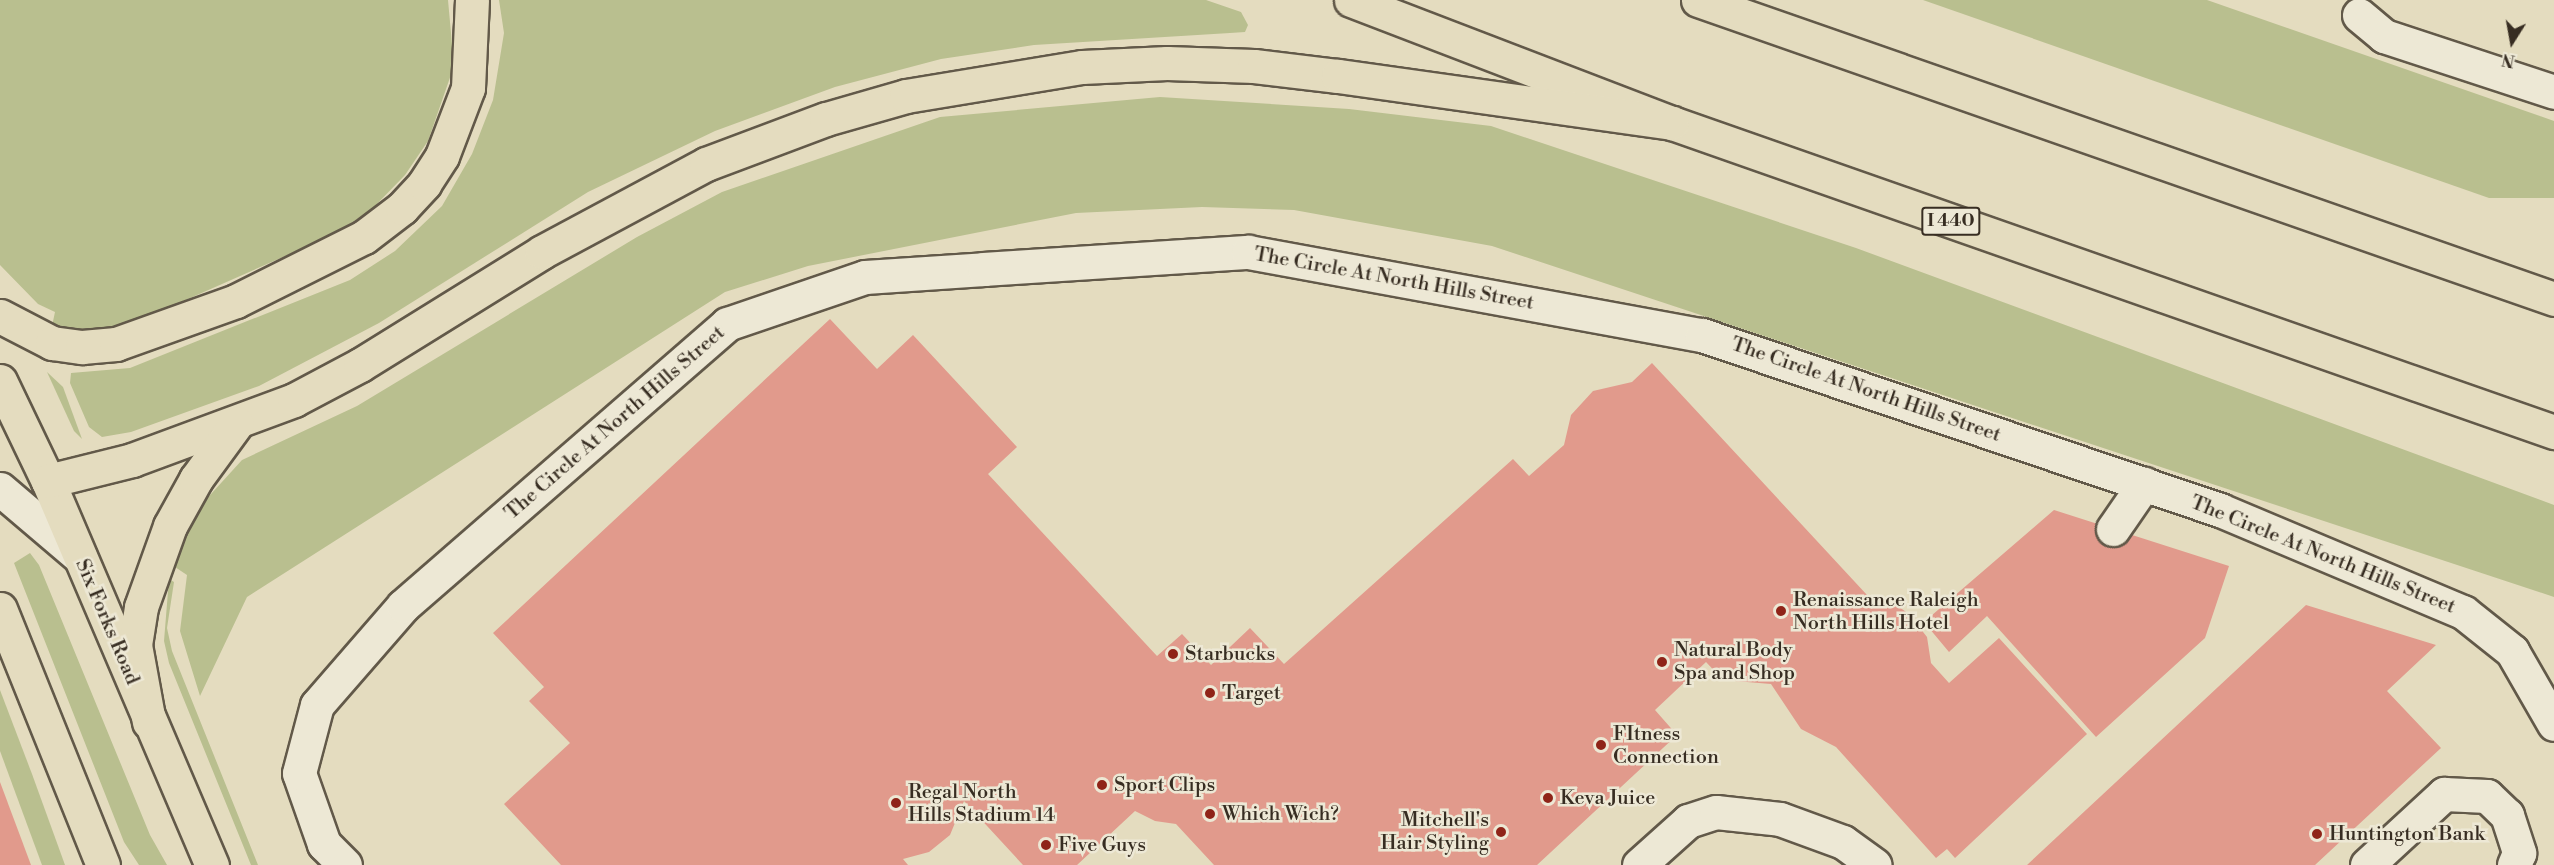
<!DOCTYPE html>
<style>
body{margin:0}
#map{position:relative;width:2554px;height:865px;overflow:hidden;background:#e4dcbf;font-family:"Libre Bodoni",serif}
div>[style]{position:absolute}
.green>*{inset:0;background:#b9bf8f}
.building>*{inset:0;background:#e19a8c}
.roads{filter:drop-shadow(2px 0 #625949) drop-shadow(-2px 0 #625949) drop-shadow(0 2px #625949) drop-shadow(0 -2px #625949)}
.minor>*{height:33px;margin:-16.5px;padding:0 16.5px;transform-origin:16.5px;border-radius:16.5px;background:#ede8d5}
.major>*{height:33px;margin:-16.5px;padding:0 16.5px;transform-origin:16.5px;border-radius:16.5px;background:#e4dcbf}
.highway>*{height:33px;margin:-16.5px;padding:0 16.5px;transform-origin:16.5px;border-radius:16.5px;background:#e4dcbf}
.dots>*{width:16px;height:16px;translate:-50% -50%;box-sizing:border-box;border:3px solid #ede8d5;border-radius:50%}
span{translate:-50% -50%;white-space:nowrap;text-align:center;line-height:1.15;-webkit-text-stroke:5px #ede8d5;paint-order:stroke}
.shield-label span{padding:2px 4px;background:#ede8d5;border:2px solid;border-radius:4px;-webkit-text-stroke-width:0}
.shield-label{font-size:18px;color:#372d22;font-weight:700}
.street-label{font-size:20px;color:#372d22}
.poi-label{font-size:20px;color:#372d22}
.left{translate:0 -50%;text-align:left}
.right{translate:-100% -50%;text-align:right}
.north{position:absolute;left:2482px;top:12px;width:60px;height:60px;-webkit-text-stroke:4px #ede8d5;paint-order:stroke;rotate:191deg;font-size:16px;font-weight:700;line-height:24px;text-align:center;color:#372d22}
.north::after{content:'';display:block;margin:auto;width:21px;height:27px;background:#372d22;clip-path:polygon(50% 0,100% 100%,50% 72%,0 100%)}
</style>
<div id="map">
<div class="green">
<i style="clip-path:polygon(0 0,448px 0,454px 66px,428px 141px,405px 175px,371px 210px,335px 234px,120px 329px,74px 333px,52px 326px,55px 312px,38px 304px,0 265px)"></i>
<i style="clip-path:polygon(499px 0,1206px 0,1241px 12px,1248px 25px,1245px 32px,1230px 33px,1034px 45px,941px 59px,835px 87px,715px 131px,588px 192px,379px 323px,259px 386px,131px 432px,102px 437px,89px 427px,70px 383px,71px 373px,130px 368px,350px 280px,395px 251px,442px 206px,472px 154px,493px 100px,504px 33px)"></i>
<i style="clip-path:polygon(1923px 0,2207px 0,2554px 121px,2554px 198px,2489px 198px)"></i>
<i style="clip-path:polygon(1160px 97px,1349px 109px,1491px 126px,1856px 248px,2554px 505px,2554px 597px,1492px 246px,1294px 210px,1202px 207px,1076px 213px,808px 266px,725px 292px,247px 597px,200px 696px,180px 631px,187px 575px,172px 565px,201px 505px,242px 460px,357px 406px,637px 237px,722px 192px,940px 117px)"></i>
<i style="clip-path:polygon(47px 372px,63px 387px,82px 439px,74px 431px)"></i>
<i style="clip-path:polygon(30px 553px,39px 565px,150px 835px,167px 865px,139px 865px,124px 842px,14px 563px)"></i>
<i style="clip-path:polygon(169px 579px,174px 582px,167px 628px,172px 651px,258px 865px,251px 865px,169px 663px,164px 641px)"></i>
<i style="clip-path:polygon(0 690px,32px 774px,65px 865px,42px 865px,0 751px)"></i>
</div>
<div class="building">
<i style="clip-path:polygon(830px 319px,877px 369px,913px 335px,1017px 447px,988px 474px,1157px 656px,1182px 634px,1211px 665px,1250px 628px,1284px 664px,1513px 459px,1529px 476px,1564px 445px,1571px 415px,1593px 391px,1632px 382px,1652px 363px,1867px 595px,1892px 602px,1909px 614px,1927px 637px,1931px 663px,1949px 683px,1999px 638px,2087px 734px,1955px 858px,1947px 849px,1936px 858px,1836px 747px,1801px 729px,1771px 684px,1723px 680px,1706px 662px,1655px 710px,1677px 735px,1537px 865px,1214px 865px,1176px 824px,1155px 821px,1135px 811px,1077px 865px,1023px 865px,964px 801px,950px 835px,929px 852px,903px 859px,908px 865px,561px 865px,504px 804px,570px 743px,529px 701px,544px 687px,493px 633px)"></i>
<i style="clip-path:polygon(2054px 510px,2229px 566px,2205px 638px,2096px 737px,1987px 616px,1949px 652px,1924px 622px)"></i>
<i style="clip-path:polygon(2306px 605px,2436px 645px,2387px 691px,2441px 748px,2315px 865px,2027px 865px)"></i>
<i style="clip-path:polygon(0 782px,31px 865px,0 865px)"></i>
</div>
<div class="roads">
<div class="minor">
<i style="left:2359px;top:15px;width:33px;rotate:40deg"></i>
<i style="left:2384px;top:36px;width:179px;rotate:18.2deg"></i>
<i style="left:0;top:489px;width:105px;rotate:40.4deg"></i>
<i style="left:2113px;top:529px;width:55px;rotate:-55.4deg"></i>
<i style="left:345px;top:865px;width:30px;rotate:-135deg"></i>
<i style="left:324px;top:844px;width:75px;rotate:-109.4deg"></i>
<i style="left:299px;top:773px;width:70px;rotate:-75.2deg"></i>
<i style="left:317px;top:705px;width:131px;rotate:-49deg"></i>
<i style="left:403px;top:606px;width:430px;rotate:-41deg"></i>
<i style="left:727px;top:324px;width:146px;rotate:-18.8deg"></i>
<i style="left:865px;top:277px;width:119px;rotate:-3.8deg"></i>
<i style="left:984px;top:269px;width:265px;rotate:-3.7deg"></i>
<i style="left:1248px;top:252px;width:462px;rotate:10.4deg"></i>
<i style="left:1702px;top:335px;width:547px;rotate:18.67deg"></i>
<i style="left:2220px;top:510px;width:264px;rotate:22.8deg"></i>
<i style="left:2463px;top:612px;width:63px;rotate:38.5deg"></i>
<i style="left:2512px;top:651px;width:84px;rotate:60.1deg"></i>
<i style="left:1639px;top:865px;width:66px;rotate:-41.9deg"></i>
<i style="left:1688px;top:821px;width:29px;rotate:-18deg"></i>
<i style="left:1716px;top:812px;width:64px;rotate:6.2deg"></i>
<i style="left:1780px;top:819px;width:67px;rotate:20.1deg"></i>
<i style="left:1843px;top:842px;width:39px;rotate:36deg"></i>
<i style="left:2367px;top:865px;width:105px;rotate:-42.7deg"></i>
<i style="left:2444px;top:794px;width:43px;rotate:2.7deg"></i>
<i style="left:2487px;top:796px;width:28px;rotate:44deg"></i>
<i style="left:2507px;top:815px;width:40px;rotate:72deg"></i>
<i style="left:2519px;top:853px;width:13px;rotate:113deg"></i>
</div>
<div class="major">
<i style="left:0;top:381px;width:111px;rotate:64.4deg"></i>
<i style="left:48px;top:481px;width:418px;rotate:66.9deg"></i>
<i style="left:0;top:609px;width:276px;rotate:68.1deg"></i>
</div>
<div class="highway">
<i style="left:1351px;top:0;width:344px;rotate:21deg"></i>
<i style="left:1672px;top:123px;width:935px;rotate:19.31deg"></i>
<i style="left:1698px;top:0;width:907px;rotate:19.25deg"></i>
<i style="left:0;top:316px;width:59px;rotate:27.4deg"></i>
<i style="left:52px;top:343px;width:30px;rotate:8deg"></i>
<i style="left:82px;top:347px;width:34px;rotate:-5deg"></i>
<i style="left:116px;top:344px;width:127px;rotate:-19.7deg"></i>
<i style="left:236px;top:301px;width:143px;rotate:-26.6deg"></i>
<i style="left:364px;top:237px;width:48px;rotate:-37.3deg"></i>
<i style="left:402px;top:208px;width:33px;rotate:-47deg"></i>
<i style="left:424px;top:184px;width:33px;rotate:-57deg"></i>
<i style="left:442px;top:156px;width:73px;rotate:-69.1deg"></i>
<i style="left:468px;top:88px;width:88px;rotate:-87.4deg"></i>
<i style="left:48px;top:481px;width:87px;rotate:-14deg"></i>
<i style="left:132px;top:460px;width:173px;rotate:-20.3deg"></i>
<i style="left:294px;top:400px;width:75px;rotate:-27.9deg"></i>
<i style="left:360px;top:365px;width:214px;rotate:-31.8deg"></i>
<i style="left:542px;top:252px;width:186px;rotate:-28.2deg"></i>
<i style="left:706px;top:164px;width:128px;rotate:-20.6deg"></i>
<i style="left:826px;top:119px;width:83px;rotate:-16deg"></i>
<i style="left:906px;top:96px;width:178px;rotate:-9.4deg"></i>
<i style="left:1082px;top:67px;width:85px;rotate:-2.7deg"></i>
<i style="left:1167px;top:63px;width:87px;rotate:2deg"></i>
<i style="left:1254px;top:66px;width:85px;rotate:6.8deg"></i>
<i style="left:1338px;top:76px;width:337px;rotate:8deg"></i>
<i style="left:149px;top:722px;width:78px;rotate:-100.3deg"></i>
<i style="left:135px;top:645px;width:38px;rotate:-81deg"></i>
<i style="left:141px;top:607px;width:86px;rotate:-70.3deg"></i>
<i style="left:170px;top:526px;width:54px;rotate:-61deg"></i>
<i style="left:196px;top:479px;width:69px;rotate:-53.8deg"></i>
</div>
</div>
<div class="dots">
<i style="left:1781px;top:611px;background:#8f2418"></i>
<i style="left:1173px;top:654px;background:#8f2418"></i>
<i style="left:1662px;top:662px;background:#8f2418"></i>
<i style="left:1210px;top:693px;background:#8f2418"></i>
<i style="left:1601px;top:745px;background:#8f2418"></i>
<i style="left:1102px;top:785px;background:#8f2418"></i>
<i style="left:1548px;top:798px;background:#8f2418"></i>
<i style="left:896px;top:803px;background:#8f2418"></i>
<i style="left:1210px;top:814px;background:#8f2418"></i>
<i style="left:1501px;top:832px;background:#8f2418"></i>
<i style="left:2317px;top:834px;background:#8f2418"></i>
<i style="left:1046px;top:845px;background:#8f2418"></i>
</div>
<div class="shield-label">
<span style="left:1951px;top:221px">I 440</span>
</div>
<div class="street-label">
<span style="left:1394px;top:279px;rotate:10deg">The Circle At North Hills Street</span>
<span style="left:1866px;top:390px;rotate:19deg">The Circle At North Hills Street</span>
<span style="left:615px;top:423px;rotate:-41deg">The Circle At North Hills Street</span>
<span style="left:2323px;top:555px;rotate:22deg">The Circle At North Hills Street</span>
<span style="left:107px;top:622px;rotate:67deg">Six Forks Road</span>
</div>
<div class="poi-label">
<span class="left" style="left:1793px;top:612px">Renaissance Raleigh<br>North Hills Hotel</span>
<span class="left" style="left:1674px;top:662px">Natural Body<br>Spa and Shop</span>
<span class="left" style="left:1185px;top:654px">Starbucks</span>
<span class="left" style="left:1222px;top:693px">Target</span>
<span class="left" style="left:1613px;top:746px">FItness<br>Connection</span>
<span class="left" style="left:1114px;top:785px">Sport Clips</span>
<span class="left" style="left:908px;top:804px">Regal North<br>Hills Stadium 14</span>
<span class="left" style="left:1560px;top:798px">Keva Juice</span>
<span class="left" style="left:1222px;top:814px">Which Wich?</span>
<span class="right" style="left:1489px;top:832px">Mitchell's<br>Hair Styling</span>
<span class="left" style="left:2329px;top:834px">Huntington Bank</span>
<span class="left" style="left:1058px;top:845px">Five Guys</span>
</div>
<div class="north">N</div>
</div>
